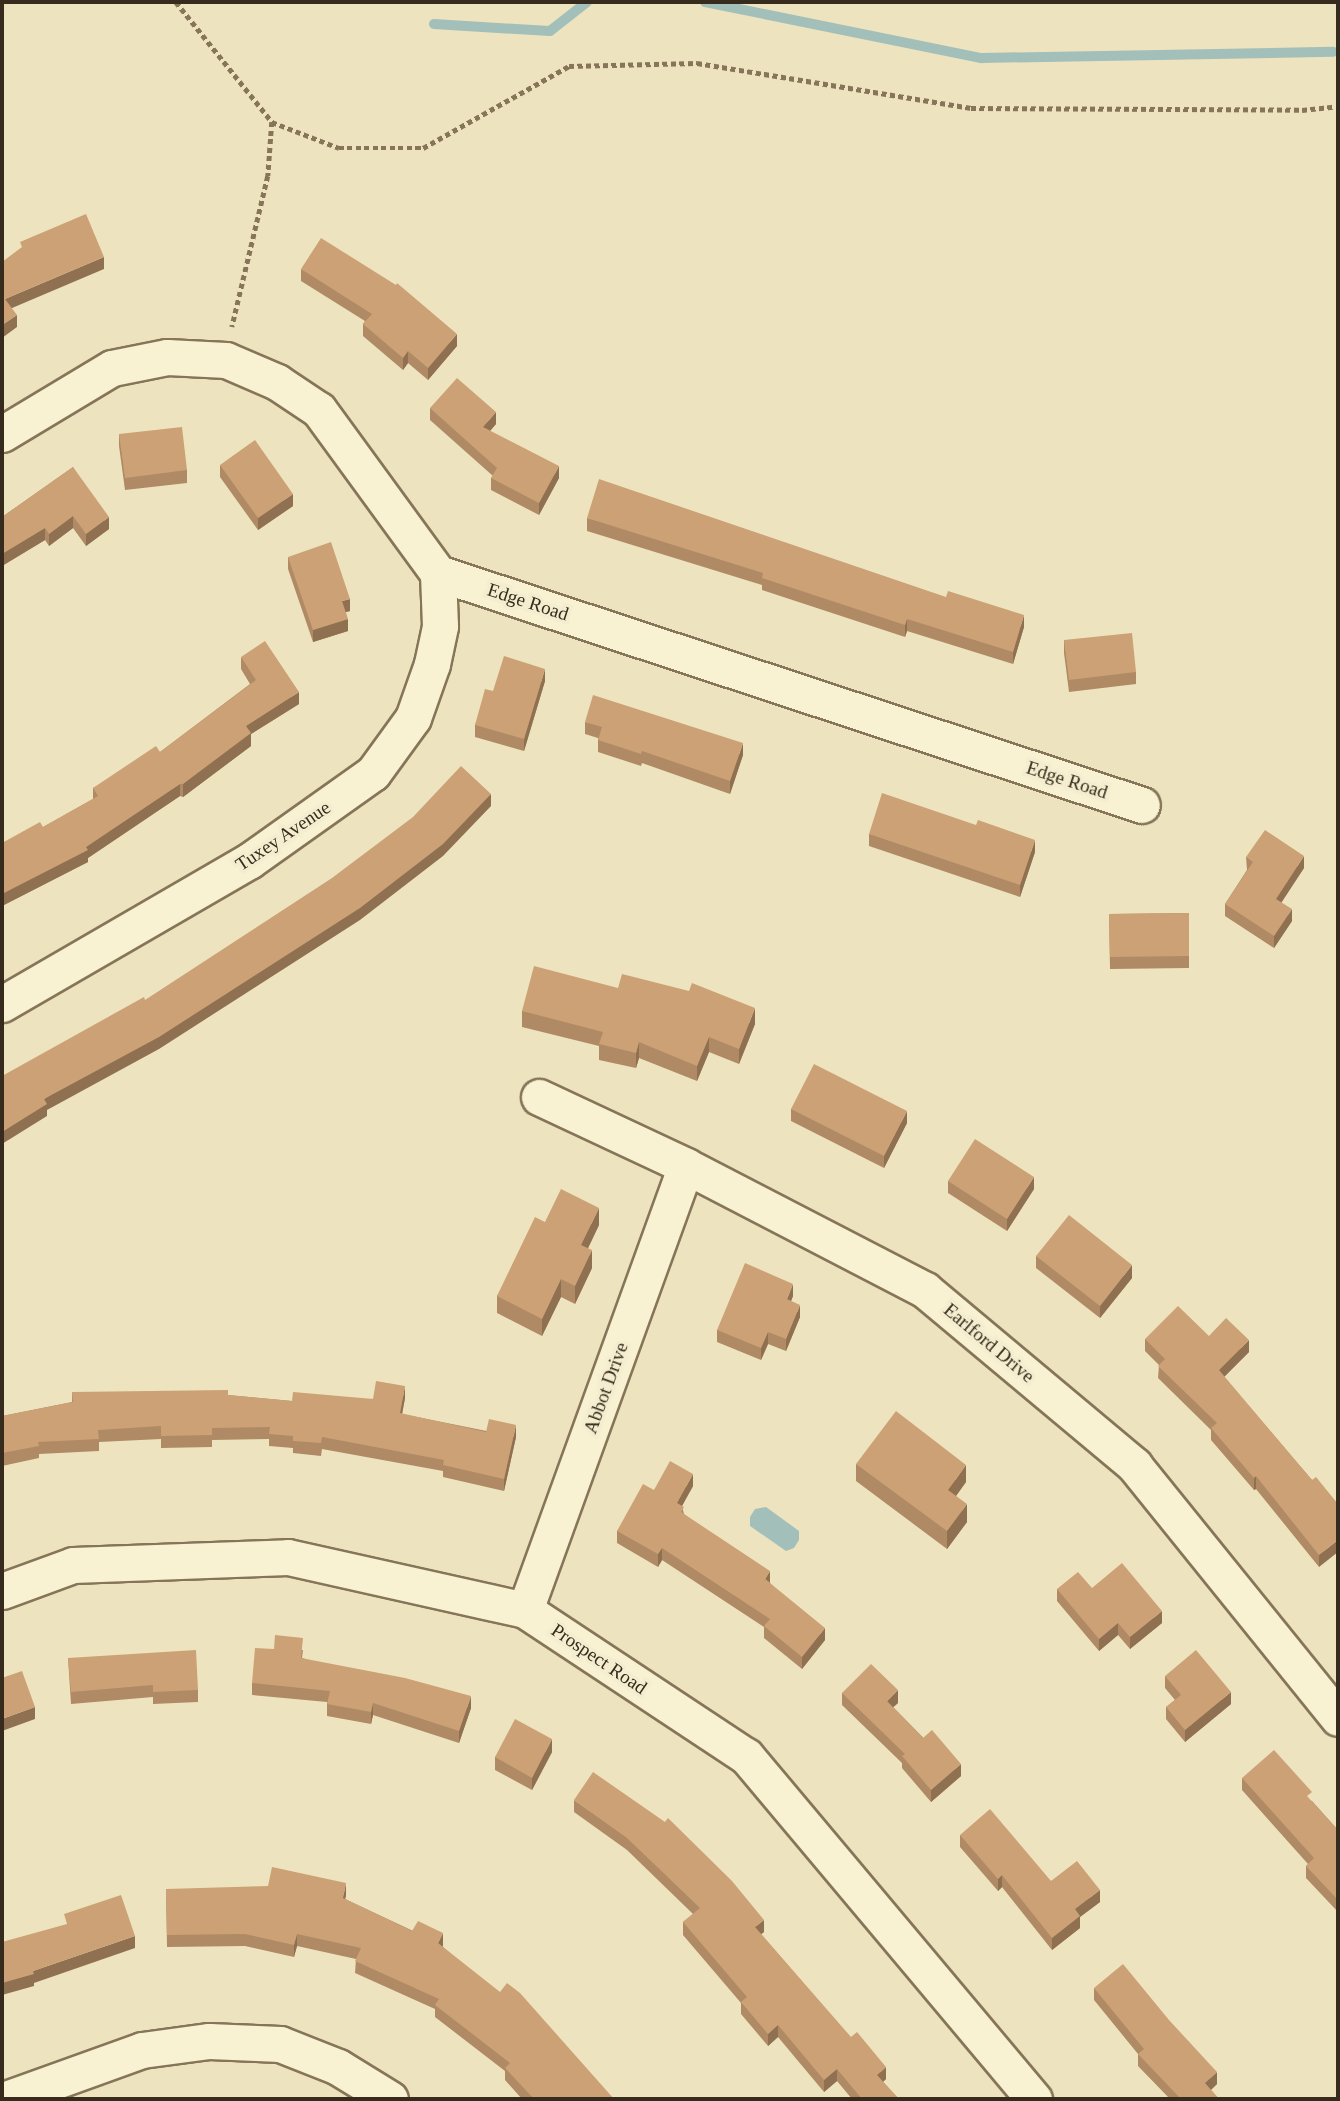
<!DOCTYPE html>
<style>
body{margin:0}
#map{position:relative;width:1340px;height:2101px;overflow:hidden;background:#ede4bf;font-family:"Times New Roman",serif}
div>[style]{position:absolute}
.water>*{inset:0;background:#a3bfb9}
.stream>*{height:10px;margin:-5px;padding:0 5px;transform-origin:5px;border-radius:5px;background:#a3bfb9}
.path>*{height:4.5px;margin-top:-2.25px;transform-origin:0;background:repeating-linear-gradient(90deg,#867558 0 5px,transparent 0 8.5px)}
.roads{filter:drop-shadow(2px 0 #867558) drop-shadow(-2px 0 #867558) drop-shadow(0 2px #867558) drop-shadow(0 -2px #867558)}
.minor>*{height:35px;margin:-17.5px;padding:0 17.5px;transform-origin:17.5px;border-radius:17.5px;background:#f8f1d2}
.wall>*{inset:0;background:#af8a65}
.shaded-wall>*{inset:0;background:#8f7152}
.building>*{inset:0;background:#cca175}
span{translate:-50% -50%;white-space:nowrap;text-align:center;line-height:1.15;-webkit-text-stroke:7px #f5edcf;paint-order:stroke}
.street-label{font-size:19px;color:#362b1c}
.frame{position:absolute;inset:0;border:4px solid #362b1c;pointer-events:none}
</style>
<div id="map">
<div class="water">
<i style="clip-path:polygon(766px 1507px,799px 1531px,799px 1540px,794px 1548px,786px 1551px,750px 1526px,750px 1517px,755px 1509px)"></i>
</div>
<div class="stream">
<i style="left:705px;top:2px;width:282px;rotate:11.5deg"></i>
<i style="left:981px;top:58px;width:352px;rotate:-1deg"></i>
<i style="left:434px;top:24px;width:116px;rotate:3.5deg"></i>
<i style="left:550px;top:31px;width:47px;rotate:-38.1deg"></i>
</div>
<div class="path">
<i style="left:176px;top:2px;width:154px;rotate:51.3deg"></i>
<i style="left:272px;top:122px;width:54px;rotate:94.2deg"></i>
<i style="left:268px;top:176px;width:155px;rotate:103.4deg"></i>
<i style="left:272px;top:122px;width:72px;rotate:21.2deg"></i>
<i style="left:339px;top:148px;width:84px"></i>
<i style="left:423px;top:148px;width:167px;rotate:-29.3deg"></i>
<i style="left:569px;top:66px;width:128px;rotate:-1.3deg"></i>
<i style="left:697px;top:63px;width:278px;rotate:9.3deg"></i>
<i style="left:971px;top:108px;width:331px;rotate:0.3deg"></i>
<i style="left:1302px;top:110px;width:36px;rotate:-6deg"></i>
</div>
<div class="roads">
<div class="minor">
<i style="left:2px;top:434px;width:128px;rotate:-31deg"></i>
<i style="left:112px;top:368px;width:56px;rotate:-11.3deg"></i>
<i style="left:167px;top:357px;width:59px;rotate:2.9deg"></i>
<i style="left:226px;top:360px;width:56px;rotate:23.3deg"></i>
<i style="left:277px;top:382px;width:50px;rotate:33.7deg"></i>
<i style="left:319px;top:410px;width:202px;rotate:53.9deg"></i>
<i style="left:438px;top:573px;width:741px;rotate:18.24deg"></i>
<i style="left:2px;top:1004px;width:285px;rotate:-30.1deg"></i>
<i style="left:249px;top:861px;width:152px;rotate:-35.4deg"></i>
<i style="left:373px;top:773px;width:68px;rotate:-54deg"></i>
<i style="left:413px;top:718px;width:57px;rotate:-70.6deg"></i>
<i style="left:432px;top:664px;width:39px;rotate:-78deg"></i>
<i style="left:440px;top:626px;width:53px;rotate:-92.2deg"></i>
<i style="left:539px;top:1097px;width:162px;rotate:25.1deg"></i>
<i style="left:686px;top:1166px;width:269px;rotate:27.4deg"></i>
<i style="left:925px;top:1290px;width:273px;rotate:39.9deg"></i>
<i style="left:1134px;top:1465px;width:325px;rotate:51.1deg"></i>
<i style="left:2px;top:1591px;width:76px;rotate:-20.1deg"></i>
<i style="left:73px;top:1565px;width:215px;rotate:-2.1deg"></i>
<i style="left:288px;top:1557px;width:243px;rotate:12.6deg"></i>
<i style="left:525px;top:1610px;width:265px;rotate:33.5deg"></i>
<i style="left:746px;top:1756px;width:448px;rotate:50deg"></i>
<i style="left:525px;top:1610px;width:472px;rotate:-70.1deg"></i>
<i style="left:6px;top:2099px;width:145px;rotate:-19.8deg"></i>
<i style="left:142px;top:2050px;width:68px;rotate:-7.7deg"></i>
<i style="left:209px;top:2041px;width:71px;rotate:2.4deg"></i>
<i style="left:280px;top:2044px;width:62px;rotate:21.6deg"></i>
<i style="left:338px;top:2067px;width:61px;rotate:31.6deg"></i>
</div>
</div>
<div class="wall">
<i style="clip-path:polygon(301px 269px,457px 346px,428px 380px,408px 363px,403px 370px,363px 336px,363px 324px,365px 321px,301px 281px)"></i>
<i style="clip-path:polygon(430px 408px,496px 424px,490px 431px,559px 478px,539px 515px,491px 490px,491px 478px,493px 476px,430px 420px)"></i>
<i style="clip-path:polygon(119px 434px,187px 470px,187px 483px,125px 490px,119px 446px)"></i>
<i style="clip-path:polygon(220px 465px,293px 506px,258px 530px,220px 477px)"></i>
<i style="clip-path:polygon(73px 467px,109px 529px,86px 546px,73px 528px,49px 546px,45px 540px,2px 566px,2px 517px)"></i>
<i style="clip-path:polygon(587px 518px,1024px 627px,1013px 664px,907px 631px,905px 637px,762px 590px,762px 585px,587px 531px)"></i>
<i style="clip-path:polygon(288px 557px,350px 611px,346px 612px,348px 631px,313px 642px,288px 569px)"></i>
<i style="clip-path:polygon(1064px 640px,1136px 672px,1136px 684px,1069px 692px,1064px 653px)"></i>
<i style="clip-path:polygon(241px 657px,299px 704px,251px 734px,251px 746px,183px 797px,180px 796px,88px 858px,88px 862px,2px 906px,2px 843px,43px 827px,93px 799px,93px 788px,160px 752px,250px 684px,241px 669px)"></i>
<i style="clip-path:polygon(545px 681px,524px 751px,475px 737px,475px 725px,493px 691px)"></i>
<i style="clip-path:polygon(585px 722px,743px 755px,730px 794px,642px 763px,641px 766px,598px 752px,598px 738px,585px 734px)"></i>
<i style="clip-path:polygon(869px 834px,1035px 852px,1020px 897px,869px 846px)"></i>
<i style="clip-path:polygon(1246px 857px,1304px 868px,1281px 902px,1292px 921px,1274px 948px,1225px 916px,1225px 904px,1247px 870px)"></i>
<i style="clip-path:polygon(1189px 913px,1189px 968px,1110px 969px,1109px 914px)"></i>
<i style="clip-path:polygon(522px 1011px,755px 1024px,739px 1064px,709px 1052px,697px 1081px,639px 1058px,636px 1068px,599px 1060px,599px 1046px,522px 1027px)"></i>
<i style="clip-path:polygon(791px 1109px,907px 1123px,884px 1168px,791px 1121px)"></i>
<i style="clip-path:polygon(948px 1181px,1034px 1189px,1007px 1231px,948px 1193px)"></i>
<i style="clip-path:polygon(545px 1222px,599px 1225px,588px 1248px,592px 1268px,575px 1304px,561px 1297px,542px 1336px,497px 1313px,497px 1296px)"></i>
<i style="clip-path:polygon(1036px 1256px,1132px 1278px,1100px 1318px,1036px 1268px)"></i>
<i style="clip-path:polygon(793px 1296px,791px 1301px,800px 1317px,786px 1351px,768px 1344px,761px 1360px,717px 1342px,717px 1330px)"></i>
<i style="clip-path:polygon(1209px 1336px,1249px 1352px,1224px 1377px,1312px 1480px,1338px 1504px,1319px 1567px,1256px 1489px,1254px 1490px,1211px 1440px,1211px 1430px,1158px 1378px,1159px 1365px,1145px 1351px,1145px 1339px)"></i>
<i style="clip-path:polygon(72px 1392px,228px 1395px,292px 1401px,405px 1398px,402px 1414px,516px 1437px,504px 1491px,443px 1477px,443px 1471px,322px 1449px,321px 1456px,293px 1453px,293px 1448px,269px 1446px,269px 1439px,212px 1440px,212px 1447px,161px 1448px,161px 1439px,99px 1442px,99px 1451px,39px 1454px,39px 1458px,2px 1466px,2px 1416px,72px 1402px)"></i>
<i style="clip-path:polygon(856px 1464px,966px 1482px,956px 1496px,967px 1522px,947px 1549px,856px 1481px)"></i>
<i style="clip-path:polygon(693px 1486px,682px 1506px,684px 1514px,770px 1583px,825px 1640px,802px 1669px,764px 1638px,764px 1627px,662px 1560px,658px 1567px,617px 1543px,617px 1531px,654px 1490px)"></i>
<i style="clip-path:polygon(1092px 1588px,1162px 1623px,1130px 1649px,1118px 1635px,1099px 1651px,1057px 1601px,1057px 1589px)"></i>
<i style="clip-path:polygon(274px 1649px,303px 1650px,302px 1658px,471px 1708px,459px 1743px,373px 1715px,371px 1724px,327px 1716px,327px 1702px,252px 1695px,252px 1683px)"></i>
<i style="clip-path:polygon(68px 1658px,198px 1690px,198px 1702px,153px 1704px,153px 1697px,71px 1704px)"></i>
<i style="clip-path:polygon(1165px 1676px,1231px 1704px,1185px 1742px,1166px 1719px,1166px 1707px,1175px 1700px,1165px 1688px)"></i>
<i style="clip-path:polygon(842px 1693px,898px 1703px,893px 1707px,961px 1776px,931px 1802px,902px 1768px,902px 1763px,842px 1705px)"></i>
<i style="clip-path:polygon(552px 1752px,532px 1790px,495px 1770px,495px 1757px)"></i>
<i style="clip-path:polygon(1242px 1778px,1312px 1801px,1338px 1830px,1338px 1912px,1306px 1878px,1306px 1866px,1308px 1864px,1242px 1790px)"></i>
<i style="clip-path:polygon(574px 1800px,764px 1932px,761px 1934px,886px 2079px,883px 2082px,899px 2099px,852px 2099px,837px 2081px,824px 2092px,778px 2037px,768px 2046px,741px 2014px,741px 2003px,683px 1935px,683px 1922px,693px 1914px,627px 1850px,574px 1812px)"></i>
<i style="clip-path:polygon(960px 1835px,1051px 1881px,1100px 1902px,1080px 1917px,1080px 1928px,1052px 1950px,1002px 1887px,998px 1891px,960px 1847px)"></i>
<i style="clip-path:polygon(166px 1889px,346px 1895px,345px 1899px,443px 1945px,443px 1947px,614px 2099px,522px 2099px,505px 2080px,505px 2071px,435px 2017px,435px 2009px,355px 1973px,356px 1959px,297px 1946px,294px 1957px,245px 1946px,167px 1947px)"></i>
<i style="clip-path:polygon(1094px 1988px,1217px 2084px,1211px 2090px,1219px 2099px,1170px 2099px,1138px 2066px,1138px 2054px,1094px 2000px)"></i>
</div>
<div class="shaded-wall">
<i style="clip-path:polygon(104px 257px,104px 269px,5px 311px,5px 299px)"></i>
<i style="clip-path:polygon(17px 315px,17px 327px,2px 338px,2px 325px)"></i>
<i style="clip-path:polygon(457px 334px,457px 346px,428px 380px,428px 368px)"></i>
<i style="clip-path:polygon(408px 351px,408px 363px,403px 370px,403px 358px)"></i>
<i style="clip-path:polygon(496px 412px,496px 424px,483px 439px,483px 427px)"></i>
<i style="clip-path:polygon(559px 466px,559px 478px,539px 515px,539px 503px)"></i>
<i style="clip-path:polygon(293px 494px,293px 506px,258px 530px,258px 518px)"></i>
<i style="clip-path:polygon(73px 516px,73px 528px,49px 546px,49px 534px)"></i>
<i style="clip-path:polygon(109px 517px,109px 529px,86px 546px,86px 534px)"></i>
<i style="clip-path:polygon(45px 528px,45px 540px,2px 566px,2px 554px)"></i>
<i style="clip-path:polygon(350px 599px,350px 611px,342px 613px,342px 601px)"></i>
<i style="clip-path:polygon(1024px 615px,1024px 627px,1013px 664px,1013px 652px)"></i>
<i style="clip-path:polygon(348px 619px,348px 631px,313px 642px,313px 630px)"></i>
<i style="clip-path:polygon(907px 619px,907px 631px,905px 637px,905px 625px)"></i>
<i style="clip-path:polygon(545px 669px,545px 681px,524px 751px,524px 739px)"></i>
<i style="clip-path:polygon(299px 692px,299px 704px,251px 734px,251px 746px,183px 797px,183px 784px,246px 726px)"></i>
<i style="clip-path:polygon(743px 743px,743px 755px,730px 794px,730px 781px)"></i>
<i style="clip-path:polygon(180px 784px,180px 796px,88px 858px,88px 862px,2px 906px,2px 894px,86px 847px)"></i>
<i style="clip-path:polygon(491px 794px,491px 806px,443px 856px,360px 920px,159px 1049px,47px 1110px,47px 1116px,2px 1144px,2px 1132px,44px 1099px)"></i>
<i style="clip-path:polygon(1035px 840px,1035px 852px,1020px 897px,1020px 885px)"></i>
<i style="clip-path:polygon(1304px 856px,1304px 868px,1276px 911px,1276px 899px)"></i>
<i style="clip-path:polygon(1292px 909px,1292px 921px,1274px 948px,1274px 936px)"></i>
<i style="clip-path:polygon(755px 1008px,755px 1024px,739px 1064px,739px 1049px)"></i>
<i style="clip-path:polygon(709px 1037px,709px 1052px,697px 1081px,697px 1066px)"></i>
<i style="clip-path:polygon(639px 1042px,639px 1058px,636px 1068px,636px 1053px)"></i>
<i style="clip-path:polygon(907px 1111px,907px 1123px,884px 1168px,884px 1156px)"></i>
<i style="clip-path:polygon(1034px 1177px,1034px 1189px,1007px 1231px,1007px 1219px)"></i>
<i style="clip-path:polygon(599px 1208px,599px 1225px,581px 1263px,581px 1245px)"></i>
<i style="clip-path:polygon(592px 1250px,592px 1268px,575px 1304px,575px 1286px)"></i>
<i style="clip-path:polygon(1132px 1265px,1132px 1278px,1100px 1318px,1100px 1306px)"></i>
<i style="clip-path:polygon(561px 1279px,561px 1297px,542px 1336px,542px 1319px)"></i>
<i style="clip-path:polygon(793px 1284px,793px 1296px,787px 1311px,787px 1299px)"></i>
<i style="clip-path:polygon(800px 1305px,800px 1317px,786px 1351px,786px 1339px)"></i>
<i style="clip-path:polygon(768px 1332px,768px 1344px,761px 1360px,761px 1348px)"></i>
<i style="clip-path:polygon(1249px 1340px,1249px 1352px,1219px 1382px,1219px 1370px)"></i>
<i style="clip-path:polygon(405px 1386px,405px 1398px,400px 1425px,400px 1413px)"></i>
<i style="clip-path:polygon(516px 1425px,516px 1437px,504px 1491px,504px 1479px)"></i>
<i style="clip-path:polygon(966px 1465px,966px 1482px,948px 1507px,948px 1490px)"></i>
<i style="clip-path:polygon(693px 1474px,693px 1486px,677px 1515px,677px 1503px)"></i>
<i style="clip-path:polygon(1256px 1476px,1256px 1489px,1254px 1490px,1254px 1478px)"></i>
<i style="clip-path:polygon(967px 1504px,967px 1522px,947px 1549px,947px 1531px)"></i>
<i style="clip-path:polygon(1338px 1540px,1338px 1552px,1319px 1567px,1319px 1555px)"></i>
<i style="clip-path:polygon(662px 1548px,662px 1560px,658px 1567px,658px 1554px)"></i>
<i style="clip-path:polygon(770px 1571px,770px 1583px,765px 1579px)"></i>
<i style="clip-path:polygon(1162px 1611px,1162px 1623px,1130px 1649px,1130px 1637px)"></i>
<i style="clip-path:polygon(1118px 1623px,1118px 1635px,1099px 1651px,1099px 1639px)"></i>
<i style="clip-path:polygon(825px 1628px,825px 1640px,802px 1669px,802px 1657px)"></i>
<i style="clip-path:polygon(898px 1690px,898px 1703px,887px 1713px,887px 1701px)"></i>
<i style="clip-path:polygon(1231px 1692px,1231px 1704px,1185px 1742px,1185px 1730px)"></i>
<i style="clip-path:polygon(471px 1696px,471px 1708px,459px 1743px,459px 1731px)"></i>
<i style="clip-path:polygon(373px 1703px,373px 1715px,371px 1724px,371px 1712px)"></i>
<i style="clip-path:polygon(35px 1707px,35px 1719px,2px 1731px,2px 1719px)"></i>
<i style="clip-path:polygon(552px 1739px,552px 1752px,532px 1790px,532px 1778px)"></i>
<i style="clip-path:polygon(961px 1764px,961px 1776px,931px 1802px,931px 1790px)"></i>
<i style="clip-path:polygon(1002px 1875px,1002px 1887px,998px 1891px,998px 1879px)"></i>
<i style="clip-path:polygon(346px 1883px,346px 1895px,343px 1910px,343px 1898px)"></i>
<i style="clip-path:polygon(1100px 1890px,1100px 1902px,1080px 1917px,1080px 1928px,1052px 1950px,1052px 1938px,1075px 1909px)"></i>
<i style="clip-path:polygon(764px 1920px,764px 1932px,755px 1939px,755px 1927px)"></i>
<i style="clip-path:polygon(443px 1933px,443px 1945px,438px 1955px,438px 1943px)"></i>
<i style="clip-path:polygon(297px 1934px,297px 1946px,294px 1957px,294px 1945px)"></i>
<i style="clip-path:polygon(135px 1936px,135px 1948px,34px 1983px,34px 1986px,2px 1995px,2px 1983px,33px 1971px)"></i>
<i style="clip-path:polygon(778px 2025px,778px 2037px,768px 2046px,768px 2034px)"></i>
<i style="clip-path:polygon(886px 2067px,886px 2079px,877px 2087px,877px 2075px)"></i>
<i style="clip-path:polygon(837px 2069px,837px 2081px,824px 2092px,824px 2080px)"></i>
<i style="clip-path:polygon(1217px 2072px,1217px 2084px,1205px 2095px,1205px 2083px)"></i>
</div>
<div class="building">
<i style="clip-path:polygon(86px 214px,104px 257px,5px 299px,17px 315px,2px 325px,2px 262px,22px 247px,20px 242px)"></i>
<i style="clip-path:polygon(321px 238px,396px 285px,397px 283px,457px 334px,428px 368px,408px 351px,403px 358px,363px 324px,372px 314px,301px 269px)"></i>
<i style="clip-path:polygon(457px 378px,496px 412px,483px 427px,559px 466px,539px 503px,491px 478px,497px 468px,430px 408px)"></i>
<i style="clip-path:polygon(182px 427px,187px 470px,125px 478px,119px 434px)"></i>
<i style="clip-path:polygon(255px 440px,293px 494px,258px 518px,220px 465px)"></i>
<i style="clip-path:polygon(73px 467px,109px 517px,86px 534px,73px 516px,49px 534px,45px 528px,2px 554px,2px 517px)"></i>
<i style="clip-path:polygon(599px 479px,946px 597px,948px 591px,1024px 615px,1013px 652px,907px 619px,905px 625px,762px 578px,763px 573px,587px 518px)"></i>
<i style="clip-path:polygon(331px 542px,350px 599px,342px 601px,348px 619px,313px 630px,288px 557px)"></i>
<i style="clip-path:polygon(1132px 633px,1136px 672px,1069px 680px,1064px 640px)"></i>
<i style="clip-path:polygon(265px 641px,299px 692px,246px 726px,251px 733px,183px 784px,180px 784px,86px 847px,88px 850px,2px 894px,2px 843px,40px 822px,43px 827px,98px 796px,93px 788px,156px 746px,160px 752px,256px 680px,241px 657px)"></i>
<i style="clip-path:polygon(504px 656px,545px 669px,524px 739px,475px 725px,485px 689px,493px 691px)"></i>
<i style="clip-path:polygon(593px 695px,743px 743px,730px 781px,642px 751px,641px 754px,598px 740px,602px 727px,585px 722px)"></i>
<i style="clip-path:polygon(461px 766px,491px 794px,443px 844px,360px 908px,159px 1037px,44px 1099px,47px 1104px,2px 1132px,2px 1076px,144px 997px,145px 1000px,332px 878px,413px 817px)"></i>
<i style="clip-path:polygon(882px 793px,976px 825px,978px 820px,1035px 840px,1020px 885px,869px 834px)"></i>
<i style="clip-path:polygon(1265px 830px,1304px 856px,1276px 899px,1292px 909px,1274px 936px,1225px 904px,1253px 862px,1246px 857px)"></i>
<i style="clip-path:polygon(1189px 913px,1189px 956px,1110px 957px,1109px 914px)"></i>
<i style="clip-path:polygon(534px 966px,618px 988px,622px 974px,689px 991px,692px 983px,755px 1008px,739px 1049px,709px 1037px,697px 1066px,639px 1042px,636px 1053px,599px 1044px,603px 1032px,522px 1011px)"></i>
<i style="clip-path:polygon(814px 1064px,907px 1111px,884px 1156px,791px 1109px)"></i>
<i style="clip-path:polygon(975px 1139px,1034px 1177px,1007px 1219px,948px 1181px)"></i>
<i style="clip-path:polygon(561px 1189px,599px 1208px,581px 1245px,592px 1250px,575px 1286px,561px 1279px,542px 1319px,497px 1296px,535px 1217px,545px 1222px)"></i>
<i style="clip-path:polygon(1069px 1215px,1132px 1265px,1100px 1306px,1036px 1256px)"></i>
<i style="clip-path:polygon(745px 1263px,793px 1284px,787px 1299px,800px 1305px,786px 1339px,768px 1332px,761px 1348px,717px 1330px)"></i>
<i style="clip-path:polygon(1178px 1306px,1209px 1336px,1226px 1318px,1249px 1340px,1219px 1370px,1312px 1480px,1316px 1477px,1338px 1504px,1338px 1540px,1319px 1555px,1256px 1476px,1254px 1478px,1211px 1428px,1217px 1423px,1158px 1366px,1165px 1359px,1145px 1339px)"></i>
<i style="clip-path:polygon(376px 1381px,405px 1386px,400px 1413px,486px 1432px,489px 1419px,516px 1425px,504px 1479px,443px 1465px,444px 1460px,322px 1437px,321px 1443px,293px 1441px,293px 1436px,269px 1434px,270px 1427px,212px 1428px,212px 1435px,161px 1436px,161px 1426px,98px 1430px,99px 1439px,38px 1442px,39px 1446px,2px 1453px,2px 1416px,73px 1402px,72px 1392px,228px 1390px,228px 1395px,292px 1401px,293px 1392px,373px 1399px)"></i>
<i style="clip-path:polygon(896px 1411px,966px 1465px,948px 1490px,967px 1504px,947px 1531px,856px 1464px)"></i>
<i style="clip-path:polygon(670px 1461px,693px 1474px,677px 1503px,684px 1507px,681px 1512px,770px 1571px,765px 1579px,825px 1628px,802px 1657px,764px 1626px,770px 1619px,662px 1548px,658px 1554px,617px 1531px,643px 1484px,654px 1490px)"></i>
<i style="clip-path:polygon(1122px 1563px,1162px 1611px,1130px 1637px,1118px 1623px,1099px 1639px,1057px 1589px,1078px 1572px,1092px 1588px)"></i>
<i style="clip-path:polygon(275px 1635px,303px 1638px,301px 1658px,405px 1678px,471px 1696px,459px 1731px,373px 1703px,371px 1712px,327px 1704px,330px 1691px,252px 1683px,255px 1648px,274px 1649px)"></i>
<i style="clip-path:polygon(196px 1650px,198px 1690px,153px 1692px,153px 1685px,71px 1692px,68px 1658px)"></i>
<i style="clip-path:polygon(1196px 1650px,1231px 1692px,1185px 1730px,1166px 1707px,1181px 1695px,1165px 1676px)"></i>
<i style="clip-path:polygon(871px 1664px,898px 1690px,887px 1701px,923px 1738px,932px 1730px,961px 1764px,931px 1790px,902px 1756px,905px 1754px,842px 1693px)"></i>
<i style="clip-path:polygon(22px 1671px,35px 1707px,2px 1719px,2px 1678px)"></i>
<i style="clip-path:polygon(515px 1719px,552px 1739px,532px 1778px,495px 1757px)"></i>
<i style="clip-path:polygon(1274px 1750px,1312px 1792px,1307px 1796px,1338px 1830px,1338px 1900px,1306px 1866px,1314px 1858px,1242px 1778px)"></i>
<i style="clip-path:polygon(593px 1772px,665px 1822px,668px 1818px,732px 1881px,764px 1920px,755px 1927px,851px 2037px,857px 2032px,886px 2067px,877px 2075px,899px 2099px,862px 2099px,837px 2069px,824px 2080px,778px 2025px,768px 2034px,741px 2002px,747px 1997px,683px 1922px,700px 1908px,627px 1838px,574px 1800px)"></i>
<i style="clip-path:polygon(990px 1809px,1051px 1881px,1077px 1861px,1100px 1890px,1075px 1909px,1080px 1916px,1052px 1938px,1002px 1875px,998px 1879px,960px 1835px)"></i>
<i style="clip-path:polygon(272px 1867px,346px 1883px,343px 1898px,412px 1931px,418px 1921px,443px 1933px,438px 1943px,500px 1992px,507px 1983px,520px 1993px,614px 2099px,534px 2099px,505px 2068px,510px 2063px,435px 2005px,439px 1999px,355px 1961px,361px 1948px,297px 1934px,294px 1945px,245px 1934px,167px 1935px,166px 1889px,268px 1886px)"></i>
<i style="clip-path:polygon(121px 1895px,135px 1936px,33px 1971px,34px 1974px,2px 1983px,2px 1942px,67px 1924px,64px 1914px)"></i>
<i style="clip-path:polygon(1123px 1964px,1169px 2020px,1217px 2072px,1205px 2083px,1219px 2099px,1181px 2099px,1138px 2054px,1144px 2049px,1094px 1988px)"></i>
</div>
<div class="street-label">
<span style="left:528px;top:602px;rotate:18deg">Edge Road</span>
<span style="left:1067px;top:780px;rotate:18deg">Edge Road</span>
<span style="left:283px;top:836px;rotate:-34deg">Tuxey Avenue</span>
<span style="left:989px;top:1343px;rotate:40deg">Earlford Drive</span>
<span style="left:606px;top:1388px;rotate:-70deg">Abbot Drive</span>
<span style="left:599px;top:1659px;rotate:34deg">Prospect Road</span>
</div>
<div class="frame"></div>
</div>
